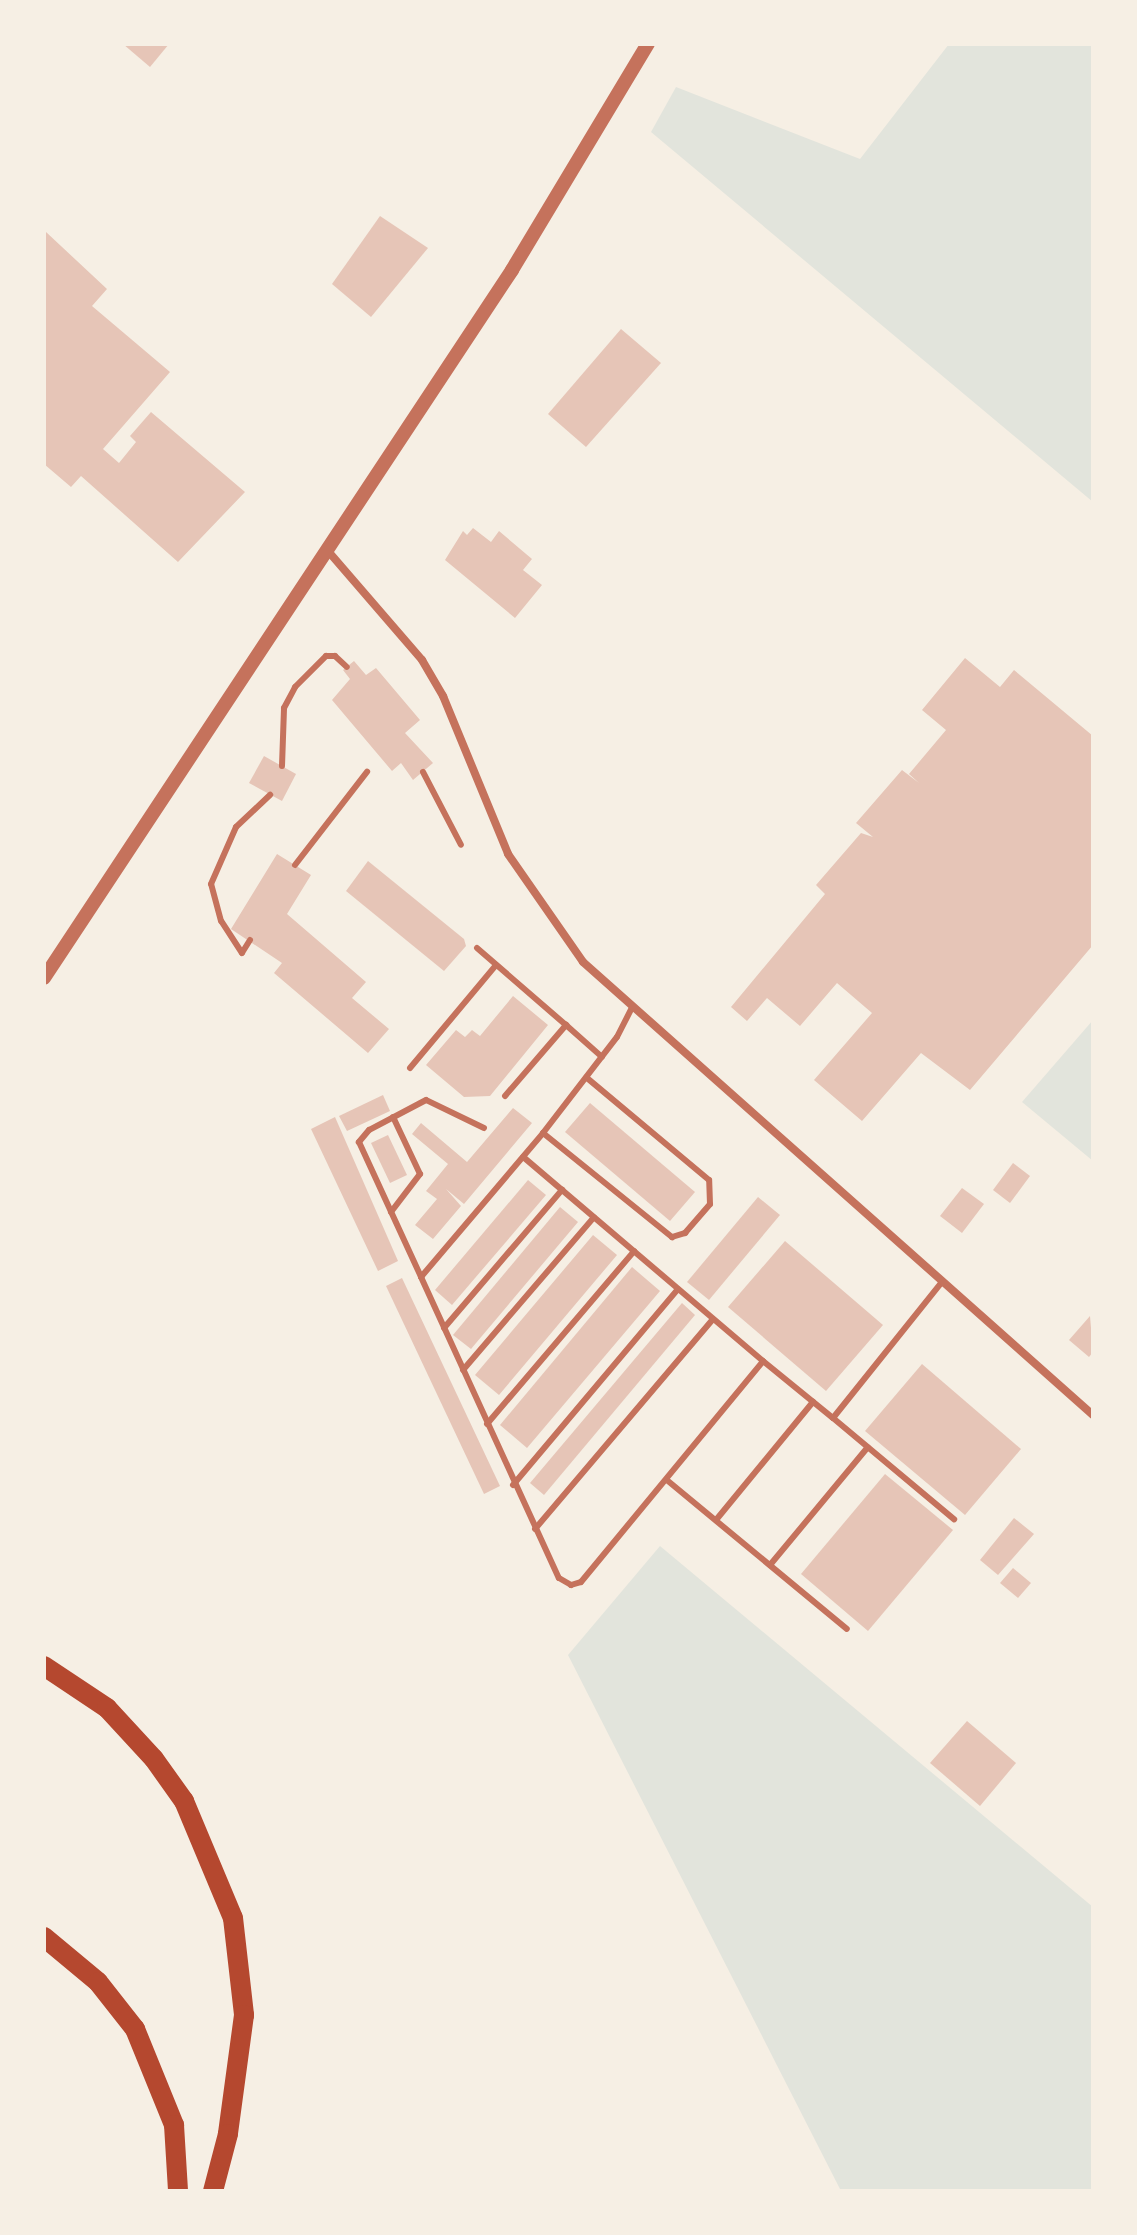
<!DOCTYPE html>
<style>
body{margin:0}
#map{position:relative;width:1137px;height:2235px;overflow:hidden;background:#f6efe4;font-family:"Nunito Sans",sans-serif}
div>[style]{position:absolute}
.green>*{inset:0;background:#e2e4dc}
.building>*{inset:0;background:#e6c5b7}
.service>*{height:6px;margin:-3px;padding:0 3px;transform-origin:3px;border-radius:3px;background:#c5725c}
.minor>*{height:8px;margin:-4px;padding:0 4px;transform-origin:4px;border-radius:4px;background:#c5725c}
.tertiary>*{height:14px;margin:-7px;padding:0 7px;transform-origin:7px;border-radius:7px;background:#c5725c}
.motorway>*{height:20px;margin:-10px;padding:0 10px;transform-origin:10px;border-radius:10px;background:#b5482f}
span{translate:-50% -50%;white-space:nowrap;text-align:center;line-height:1.15;-webkit-text-stroke:6px #f6efe4;paint-order:stroke}
.frame{position:absolute;inset:0;border:46px solid #f6efe4;pointer-events:none}
</style>
<div id="map">
<div class="green">
<i style="clip-path:polygon(949px 44px,1093px 44px,1093px 502px,651px 132px,676px 87px,860px 159px)"></i>
<i style="clip-path:polygon(1093px 1020px,1093px 1161px,1022px 1102px)"></i>
<i style="clip-path:polygon(660px 1546px,1093px 1907px,1093px 2191px,841px 2191px,568px 1655px)"></i>
</div>
<div class="building">
<i style="clip-path:polygon(123px 44px,169px 44px,150px 67px)"></i>
<i style="clip-path:polygon(380px 216px,428px 248px,371px 317px,332px 284px)"></i>
<i style="clip-path:polygon(46px 232px,107px 289px,92px 306px,170px 372px,103px 449px,119px 463px,136px 442px,130px 436px,151px 412px,245px 492px,178px 562px,81px 476px,71px 487px,44px 464px)"></i>
<i style="clip-path:polygon(621px 329px,661px 363px,586px 447px,548px 414px)"></i>
<i style="clip-path:polygon(473px 528px,491px 542px,499px 531px,532px 559px,523px 570px,542px 585px,515px 618px,445px 560px,463px 531px,467px 535px)"></i>
<i style="clip-path:polygon(965px 658px,1000px 687px,1014px 670px,1093px 736px,1093px 945px,970px 1090px,921px 1053px,862px 1121px,814px 1080px,872px 1013px,837px 983px,800px 1026px,767px 998px,747px 1021px,731px 1007px,825px 894px,816px 885px,861px 833px,873px 837px,856px 823px,902px 770px,919px 783px,909px 774px,946px 730px,922px 710px)"></i>
<i style="clip-path:polygon(354px 661px,366px 675px,376px 668px,420px 720px,405px 733px,433px 763px,413px 780px,401px 763px,392px 771px,332px 700px,350px 679px,343px 670px)"></i>
<i style="clip-path:polygon(264px 756px,296px 774px,282px 801px,249px 783px)"></i>
<i style="clip-path:polygon(277px 854px,311px 875px,287px 914px,366px 982px,352px 998px,389px 1029px,368px 1053px,274px 973px,282px 963px,231px 929px)"></i>
<i style="clip-path:polygon(368px 861px,464px 939px,466px 946px,444px 971px,346px 891px)"></i>
<i style="clip-path:polygon(513px 996px,548px 1025px,490px 1096px,464px 1097px,426px 1065px,456px 1030px,465px 1037px,472px 1030px,480px 1036px)"></i>
<i style="clip-path:polygon(383px 1095px,390px 1111px,347px 1131px,339px 1116px)"></i>
<i style="clip-path:polygon(590px 1103px,695px 1192px,670px 1221px,565px 1132px)"></i>
<i style="clip-path:polygon(513px 1108px,532px 1123px,464px 1204px,446px 1189px,461px 1206px,433px 1239px,415px 1225px,437px 1199px,426px 1191px,448px 1164px,412px 1134px,421px 1123px,467px 1162px)"></i>
<i style="clip-path:polygon(335px 1117px,398px 1261px,378px 1271px,311px 1129px)"></i>
<i style="clip-path:polygon(388px 1135px,407px 1175px,390px 1183px,371px 1143px)"></i>
<i style="clip-path:polygon(1013px 1163px,1030px 1176px,1010px 1203px,993px 1190px)"></i>
<i style="clip-path:polygon(528px 1180px,546px 1195px,452px 1305px,435px 1290px)"></i>
<i style="clip-path:polygon(962px 1188px,984px 1204px,962px 1233px,940px 1216px)"></i>
<i style="clip-path:polygon(758px 1197px,780px 1215px,709px 1300px,687px 1282px)"></i>
<i style="clip-path:polygon(560px 1207px,578px 1222px,471px 1349px,453px 1335px)"></i>
<i style="clip-path:polygon(593px 1235px,617px 1255px,499px 1395px,475px 1375px)"></i>
<i style="clip-path:polygon(785px 1241px,883px 1325px,826px 1391px,728px 1307px)"></i>
<i style="clip-path:polygon(632px 1267px,660px 1291px,527px 1448px,500px 1425px)"></i>
<i style="clip-path:polygon(402px 1278px,500px 1486px,484px 1494px,386px 1286px)"></i>
<i style="clip-path:polygon(682px 1303px,695px 1315px,544px 1495px,530px 1483px)"></i>
<i style="clip-path:polygon(1090px 1316px,1093px 1352px,1089px 1357px,1069px 1340px)"></i>
<i style="clip-path:polygon(922px 1364px,1021px 1449px,965px 1515px,865px 1431px)"></i>
<i style="clip-path:polygon(885px 1474px,953px 1530px,868px 1631px,801px 1574px)"></i>
<i style="clip-path:polygon(1014px 1518px,1034px 1534px,998px 1575px,980px 1560px)"></i>
<i style="clip-path:polygon(1013px 1568px,1031px 1583px,1018px 1598px,1000px 1583px)"></i>
<i style="clip-path:polygon(967px 1721px,1016px 1763px,980px 1806px,930px 1763px)"></i>
</div>
<div class="service">
<i style="left:282px;top:766px;width:58px;rotate:-88deg"></i>
<i style="left:284px;top:708px;width:24px;rotate:-62deg"></i>
<i style="left:295px;top:687px;width:44px;rotate:-45deg"></i>
<i style="left:326px;top:656px;width:9px"></i>
<i style="left:335px;top:656px;width:16px;rotate:43deg"></i>
<i style="left:423px;top:772px;width:82px;rotate:62.5deg"></i>
<i style="left:295px;top:865px;width:118px;rotate:-52.3deg"></i>
<i style="left:250px;top:940px;width:15px;rotate:122deg"></i>
<i style="left:242px;top:953px;width:38px;rotate:-123deg"></i>
<i style="left:221px;top:921px;width:38px;rotate:-105deg"></i>
<i style="left:211px;top:884px;width:62px;rotate:-66.3deg"></i>
<i style="left:236px;top:827px;width:47px;rotate:-43.3deg"></i>
<i style="left:477px;top:948px;width:118px;rotate:40.9deg"></i>
<i style="left:410px;top:1068px;width:134px;rotate:-50.1deg"></i>
<i style="left:505px;top:1096px;width:94px;rotate:-49.3deg"></i>
<i style="left:566px;top:1025px;width:48px;rotate:41.6deg"></i>
<i style="left:484px;top:1128px;width:64px;rotate:-154.2deg"></i>
<i style="left:426px;top:1100px;width:64px;rotate:152.2deg"></i>
<i style="left:369px;top:1130px;width:16px;rotate:130deg"></i>
<i style="left:359px;top:1142px;width:149px;rotate:65.3deg"></i>
<i style="left:421px;top:1277px;width:189px;rotate:-49.7deg"></i>
<i style="left:543px;top:1133px;width:121px;rotate:-52.4deg"></i>
<i style="left:617px;top:1037px;width:34px;rotate:-63deg"></i>
<i style="left:543px;top:1133px;width:166px;rotate:38.9deg"></i>
<i style="left:672px;top:1237px;width:14px;rotate:-17deg"></i>
<i style="left:685px;top:1233px;width:38px;rotate:-49deg"></i>
<i style="left:710px;top:1204px;width:24px;rotate:-92deg"></i>
<i style="left:709px;top:1180px;width:160px;rotate:-140.1deg"></i>
<i style="left:391px;top:1212px;width:48px;rotate:-52.7deg"></i>
<i style="left:420px;top:1174px;width:63px;rotate:-115.3deg"></i>
<i style="left:421px;top:1277px;width:331px;rotate:65.4deg"></i>
<i style="left:559px;top:1578px;width:14px;rotate:30deg"></i>
<i style="left:571px;top:1585px;width:10px;rotate:-17deg"></i>
<i style="left:581px;top:1582px;width:286px;rotate:-50.5deg"></i>
<i style="left:763px;top:1361px;width:315px;rotate:-139.6deg"></i>
<i style="left:444px;top:1328px;width:182px;rotate:-49.5deg"></i>
<i style="left:763px;top:1361px;width:90px;rotate:39.2deg"></i>
<i style="left:833px;top:1418px;width:174px;rotate:-51.3deg"></i>
<i style="left:463px;top:1370px;width:201px;rotate:-49.4deg"></i>
<i style="left:833px;top:1418px;width:158px;rotate:39.9deg"></i>
<i style="left:487px;top:1424px;width:227px;rotate:-49.6deg"></i>
<i style="left:668px;top:1481px;width:232px;rotate:39.6deg"></i>
<i style="left:513px;top:1485px;width:256px;rotate:-49.9deg"></i>
<i style="left:716px;top:1520px;width:153px;rotate:-50.6deg"></i>
<i style="left:535px;top:1529px;width:275px;rotate:-49.7deg"></i>
<i style="left:770px;top:1565px;width:153px;rotate:-50.3deg"></i>
</div>
<div class="minor">
<i style="left:328px;top:551px;width:144px;rotate:49.2deg"></i>
<i style="left:422px;top:660px;width:42px;rotate:59.7deg"></i>
<i style="left:443px;top:696px;width:171px;rotate:67.6deg"></i>
<i style="left:508px;top:854px;width:131px;rotate:55.2deg"></i>
<i style="left:583px;top:962px;width:682px;rotate:41.61deg"></i>
</div>
<div class="tertiary">
<i style="left:44px;top:978px;width:849px;rotate:-56.53deg"></i>
<i style="left:512px;top:270px;width:264px;rotate:-59deg"></i>
</div>
<div class="motorway">
<i style="left:44px;top:1666px;width:76px;rotate:33.7deg"></i>
<i style="left:107px;top:1708px;width:69px;rotate:47.3deg"></i>
<i style="left:154px;top:1759px;width:52px;rotate:54.5deg"></i>
<i style="left:184px;top:1801px;width:127px;rotate:67.3deg"></i>
<i style="left:233px;top:1918px;width:98px;rotate:83.5deg"></i>
<i style="left:244px;top:2015px;width:120px;rotate:97.7deg"></i>
<i style="left:228px;top:2134px;width:59px;rotate:104.7deg"></i>
<i style="left:44px;top:1937px;width:70px;rotate:39.8deg"></i>
<i style="left:98px;top:1982px;width:60px;rotate:51.8deg"></i>
<i style="left:135px;top:2029px;width:104px;rotate:67.9deg"></i>
<i style="left:174px;top:2125px;width:66px;rotate:86.5deg"></i>
</div>
<div class="frame"></div>
</div>
